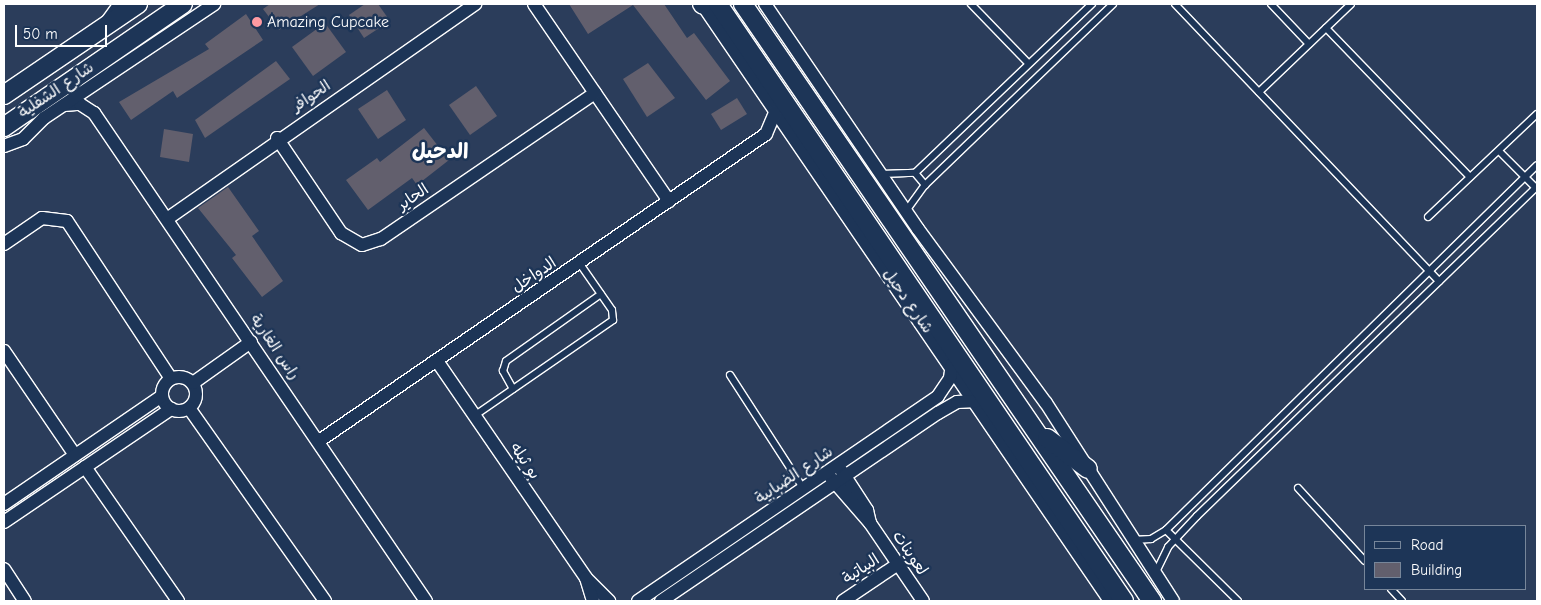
<!DOCTYPE html>
<meta charset="utf-8">
<style>
body{margin:0}
#map{position:relative;width:1541px;height:605px;overflow:hidden;background:#2b3d5b;font-family:"Comic Neue","Playpen Sans Arabic",sans-serif}
div>[style]{position:absolute}
.building>*{inset:0;background:#625f6d}
.roads{filter:drop-shadow(1px 0 #fff) drop-shadow(-1px 0 #fff) drop-shadow(0 1px #fff) drop-shadow(0 -1px #fff)}
.lane>*{height:6px;margin:-3px;padding:0 3px;transform-origin:3px;border-radius:3px;background:#1d3557}
.street>*{height:12px;margin:-6px;padding:0 6px;transform-origin:6px;border-radius:6px;background:#1d3557}
.street>.ring{margin:-6px;padding:0;box-sizing:content-box;background:none;border:12px solid #1d3557;border-radius:50%}
.secondary>*{height:18px;margin:-9px;padding:0 9px;transform-origin:9px;border-radius:9px;background:#1d3557}
.dots>*{width:14px;height:14px;translate:-50% -50%;box-sizing:border-box;border:2px solid #1d3557;border-radius:50%}
span{translate:-50% -50%;white-space:nowrap;text-align:center;line-height:1.15;-webkit-text-stroke:5px #1d3557;paint-order:stroke}
.poi-label{font-size:16px;color:#fff}
.left{translate:0 -50%;text-align:left}
.street-label{font-size:16px;color:#fff}
.district-label{font-size:21px;color:#fff;font-weight:700}
.frame{position:absolute;inset:0;border:5px solid #fff;pointer-events:none}
.legend{position:absolute;left:1364px;top:525px;width:162px;height:65px;box-sizing:border-box;background:#1d3557;border:1px solid #77869a;margin:0;padding:6px 9px;list-style:none;font-size:15px;color:#fff}
.legend li{display:flex;align-items:center;gap:10px;height:25px}
.legend b{width:25px;border:1px solid #77869a}
.scale{position:absolute;left:15px;top:25px;width:92px;height:22px;box-sizing:border-box;border:2px solid #fff;border-top:0;padding-left:6px;font-size:15px;line-height:18px;white-space:nowrap;color:#fff;-webkit-text-stroke:4px #1d3557;paint-order:stroke}
</style>
<div id="map">
<div class="building">
<i style="clip-path:polygon(270px 4px,320px 4px,279px 30px,263px 9px)"></i>
<i style="clip-path:polygon(365px 4px,378px 4px,390px 21px,364px 38px,349px 15px)"></i>
<i style="clip-path:polygon(569px 4px,664px 4px,687px 38px,694px 33px,730px 81px,706px 100px,633px 5px,588px 34px)"></i>
<i style="clip-path:polygon(246px 14px,263px 40px,177px 98px,173px 91px,131px 120px,119px 102px,209px 49px,205px 44px)"></i>
<i style="clip-path:polygon(325px 23px,346px 52px,313px 76px,292px 47px)"></i>
<i style="clip-path:polygon(276px 61px,290px 79px,205px 138px,195px 120px)"></i>
<i style="clip-path:polygon(648px 63px,675px 98px,647px 117px,623px 79px)"></i>
<i style="clip-path:polygon(476px 86px,497px 116px,470px 135px,449px 105px)"></i>
<i style="clip-path:polygon(387px 90px,406px 120px,378px 139px,358px 109px)"></i>
<i style="clip-path:polygon(737px 98px,747px 114px,721px 130px,711px 114px)"></i>
<i style="clip-path:polygon(424px 128px,449px 160px,417px 185px,412px 178px,368px 210px,346px 180px,377px 158px,380px 162px)"></i>
<i style="clip-path:polygon(164px 129px,193px 134px,189px 162px,160px 157px)"></i>
<i style="clip-path:polygon(228px 187px,259px 231px,252px 236px,283px 281px,262px 297px,232px 258px,236px 255px,198px 208px)"></i>
</div>
<div class="roads">
<div class="lane">
<i style="left:971px;top:4px;width:81px;rotate:46deg"></i>
<i style="left:1175px;top:4px;width:383px;rotate:46.4deg"></i>
<i style="left:1271px;top:4px;width:55px;rotate:46.5deg"></i>
<i style="left:1326px;top:28px;width:207px;rotate:46deg"></i>
<i style="left:1259px;top:92px;width:127px;rotate:-43.7deg"></i>
<i style="left:1499px;top:151px;width:52px;rotate:45deg"></i>
<i style="left:915px;top:173px;width:16px;rotate:50deg"></i>
<i style="left:881px;top:174px;width:34px;rotate:-2deg"></i>
<i style="left:915px;top:173px;width:245px;rotate:-43.7deg"></i>
<i style="left:906px;top:211px;width:32px;rotate:-54deg"></i>
<i style="left:925px;top:185px;width:261px;rotate:-43.9deg"></i>
<i style="left:1428px;top:217px;width:150px;rotate:-43.4deg"></i>
<i style="left:730px;top:375px;width:135px;rotate:57.1deg"></i>
<i style="left:513px;top:389px;width:21px;rotate:-119deg"></i>
<i style="left:503px;top:371px;width:10px;rotate:-73deg"></i>
<i style="left:506px;top:361px;width:116px;rotate:-35.2deg"></i>
<i style="left:474px;top:416px;width:169px;rotate:-34.6deg"></i>
<i style="left:613px;top:320px;width:10px;rotate:-96deg"></i>
<i style="left:612px;top:310px;width:56px;rotate:-124.8deg"></i>
<i style="left:1298px;top:488px;width:99px;rotate:47.5deg"></i>
<i style="left:1166px;top:530px;width:101px;rotate:44.6deg"></i>
<i style="left:1133px;top:540px;width:18px;rotate:-3deg"></i>
<i style="left:1151px;top:539px;width:17px;rotate:-31deg"></i>
<i style="left:1166px;top:530px;width:520px;rotate:-44.53deg"></i>
<i style="left:1156px;top:572px;width:28px;rotate:-64deg"></i>
<i style="left:1168px;top:547px;width:42px;rotate:-46.9deg"></i>
<i style="left:1197px;top:516px;width:474px;rotate:-44.1deg"></i>
<i style="left:1391px;top:589px;width:16px;rotate:47deg"></i>
</div>
<div class="street">
<i style="left:534px;top:4px;width:239px;rotate:55.6deg"></i>
<i style="left:702px;top:4px;width:723px;rotate:55.65deg"></i>
<i style="left:765px;top:4px;width:272px;rotate:55.8deg"></i>
<i style="left:918px;top:229px;width:216px;rotate:53.7deg"></i>
<i style="left:1046px;top:403px;width:235px;rotate:57.3deg"></i>
<i style="left:106px;top:23px;width:24px;rotate:-54deg"></i>
<i style="left:64px;top:105px;width:16px;rotate:-4deg"></i>
<i style="left:80px;top:104px;width:17px;rotate:33deg"></i>
<i style="left:94px;top:113px;width:590px;rotate:55.77deg"></i>
<i style="left:277px;top:138px;width:115px;rotate:56deg"></i>
<i style="left:341px;top:233px;width:24px;rotate:30deg"></i>
<i style="left:362px;top:245px;width:20px;rotate:-18deg"></i>
<i style="left:381px;top:239px;width:259px;rotate:-34.3deg"></i>
<i style="left:4px;top:146px;width:20px;rotate:-20deg"></i>
<i style="left:23px;top:139px;width:30px;rotate:-45deg"></i>
<i style="left:44px;top:118px;width:205px;rotate:-33.8deg"></i>
<i style="left:167px;top:219px;width:376px;rotate:-34.9deg"></i>
<i style="left:4px;top:244px;width:46px;rotate:-34.4deg"></i>
<i style="left:42px;top:218px;width:25px;rotate:7deg"></i>
<i style="left:67px;top:221px;width:189px;rotate:56.6deg"></i>
<i style="left:4px;top:351px;width:126px;rotate:55.7deg"></i>
<i style="left:437px;top:361px;width:263px;rotate:55.5deg"></i>
<i style="left:586px;top:578px;width:33px;rotate:45deg"></i>
<i class="ring" style="left:162px;top:377px;width:22px;height:22px"></i>
<i style="left:193px;top:383px;width:71px;rotate:-35.3deg"></i>
<i style="left:189px;top:408px;width:236px;rotate:54.8deg"></i>
<i style="left:319px;top:441px;width:542px;rotate:-34.48deg"></i>
<i style="left:766px;top:134px;width:25px;rotate:-67deg"></i>
<i style="left:85px;top:467px;width:163px;rotate:55.2deg"></i>
<i style="left:841px;top:470px;width:48px;rotate:57deg"></i>
<i style="left:867px;top:510px;width:13px;rotate:77deg"></i>
<i style="left:870px;top:523px;width:94px;rotate:55.8deg"></i>
<i style="left:831px;top:478px;width:60px;rotate:49.1deg"></i>
<i style="left:4px;top:504px;width:191px;rotate:-34.4deg"></i>
<i style="left:4px;top:522px;width:202px;rotate:-34.1deg"></i>
<i style="left:4px;top:569px;width:38px;rotate:57deg"></i>
<i style="left:586px;top:578px;width:24px;rotate:73deg"></i>
<i style="left:638px;top:601px;width:363px;rotate:-34.3deg"></i>
<i style="left:938px;top:396px;width:22px;rotate:-56deg"></i>
<i style="left:950px;top:378px;width:14px;rotate:-82deg"></i>
<i style="left:661px;top:601px;width:335px;rotate:-34.2deg"></i>
<i style="left:938px;top:413px;width:22px;rotate:-30deg"></i>
<i style="left:957px;top:402px;width:20px;rotate:-3deg"></i>
<i style="left:843px;top:601px;width:66px;rotate:-33.9deg"></i>
</div>
<div class="secondary">
<i style="left:702px;top:4px;width:1px;rotate:45deg"></i>
<i style="left:718px;top:4px;width:722px;rotate:55.78deg"></i>
<i style="left:743px;top:4px;width:724px;rotate:55.59deg"></i>
<i style="left:4px;top:95px;width:162px;rotate:-34.2deg"></i>
<i style="left:4px;top:127px;width:217px;rotate:-34.5deg"></i>
<i style="left:1047px;top:438px;width:51px;rotate:37.1deg"></i>
</div>
</div>
<div class="dots">
<i style="left:257px;top:22px;background:#ff9aa2"></i>
</div>
<div class="poi-label">
<span class="left" style="left:267px;top:22px">Amazing Cupcake</span>
</div>
<div class="street-label">
<span style="left:56px;top:90px;rotate:-34deg">شارع الشفلية</span>
<span style="left:311px;top:96px;rotate:-34deg">الحوافر</span>
<span style="left:413px;top:197px;rotate:-34deg">الحاير</span>
<span style="left:534px;top:275px;rotate:-34deg">الدواخل</span>
<span style="left:908px;top:301px;rotate:55deg">شارع دحيل</span>
<span style="left:275px;top:347px;rotate:56deg">راس الغارية</span>
<span style="left:525px;top:461px;rotate:56deg">بو ثيله</span>
<span style="left:794px;top:475px;rotate:-34deg">شارع الضبابية</span>
<span style="left:910px;top:553px;rotate:56deg">لعوينات</span>
<span style="left:861px;top:569px;rotate:-34deg">البياتية</span>
</div>
<div class="district-label">
<span style="left:440px;top:151px">الدحيل</span>
</div>
<div class="frame"></div>
<ul class="legend">
<li><b style="height:6px;background:#1d3557"></b>Road</li>
<li><b style="height:14px;background:#625f6d"></b>Building</li>
</ul>
<div class="scale">50 m</div>
</div>
